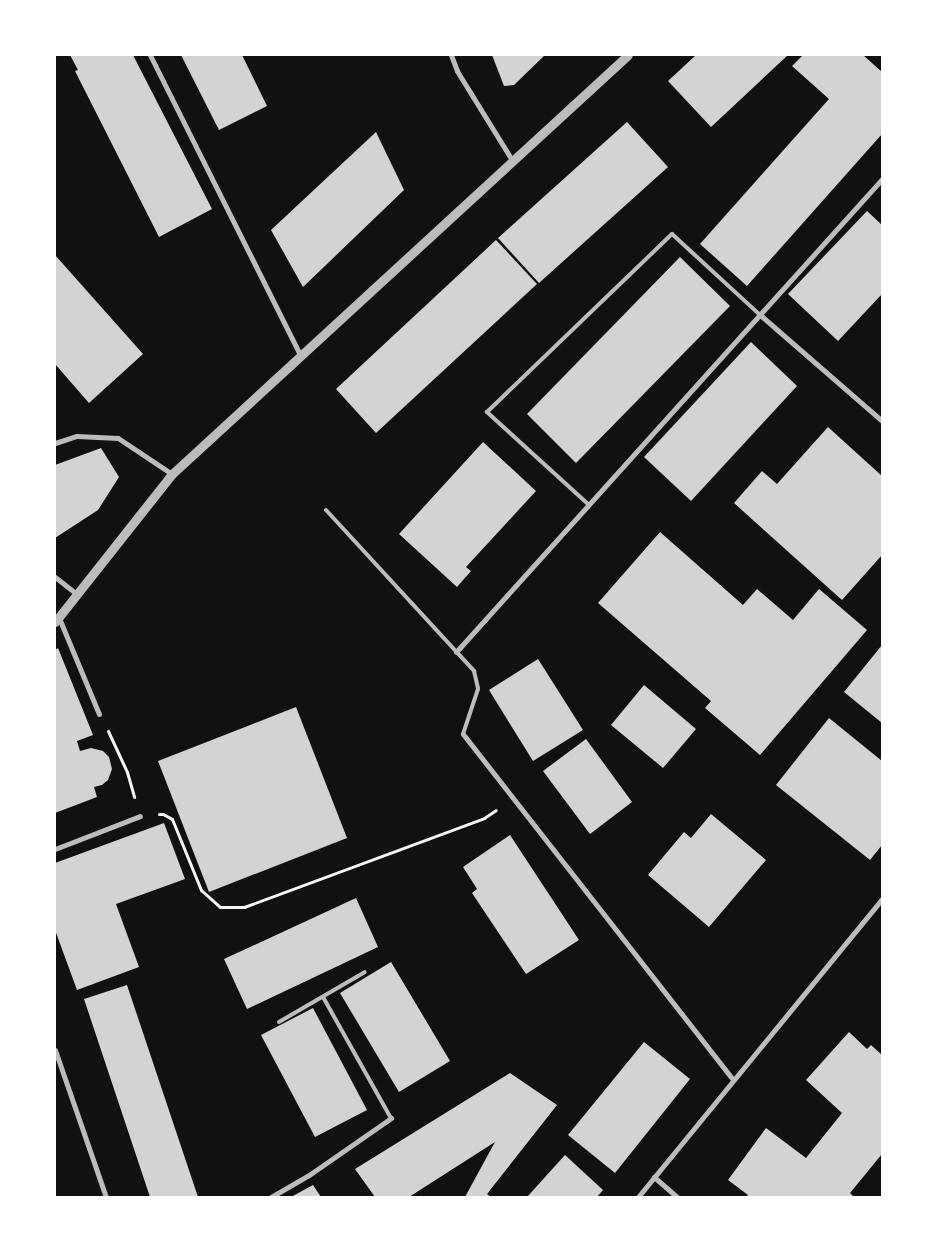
<!DOCTYPE html>
<style>
body{margin:0}
#map{position:relative;width:937px;height:1252px;overflow:hidden;background:#111;font-family:"DejaVu Sans",sans-serif}
div>[style]{position:absolute}
.building>*{inset:0;background:#d3d3d3}
.path>*{height:3px;margin:-1.5px;padding:0 1.5px;transform-origin:1.5px;border-radius:1.5px;background:#f5f5f5}
.service>*{height:4px;margin:-2px;padding:0 2px;transform-origin:2px;border-radius:2px;background:#bcbcbc}
.minor>*{height:5px;margin:-2.5px;padding:0 2.5px;transform-origin:2.5px;border-radius:2.5px;background:#bcbcbc}
.tertiary>*{height:9px;margin:-4.5px;padding:0 4.5px;transform-origin:4.5px;border-radius:4.5px;background:#bcbcbc}
span{translate:-50% -50%;white-space:nowrap;text-align:center;line-height:1.15;-webkit-text-stroke:5px #fff;paint-order:stroke}
.frame{position:absolute;inset:0;border:56px solid #fff;pointer-events:none}
</style>
<div id="map">
<div class="building">
<i style="clip-path:polygon(70px 55px,133px 55px,212px 209px,159px 237px,75px 71px,78px 70px)"></i>
<i style="clip-path:polygon(181px 55px,242px 55px,267px 106px,219px 130px)"></i>
<i style="clip-path:polygon(492px 55px,545px 55px,514px 85px,504px 86px)"></i>
<i style="clip-path:polygon(696px 55px,788px 55px,711px 127px,668px 81px)"></i>
<i style="clip-path:polygon(803px 55px,863px 55px,882px 72px,882px 134px,747px 286px,700px 244px,829px 99px,792px 66px)"></i>
<i style="clip-path:polygon(627px 122px,668px 167px,539px 283px,498px 238px)"></i>
<i style="clip-path:polygon(376px 132px,404px 190px,303px 287px,271px 230px)"></i>
<i style="clip-path:polygon(867px 211px,882px 225px,882px 294px,838px 341px,788px 294px)"></i>
<i style="clip-path:polygon(496px 240px,537px 284px,376px 433px,336px 389px)"></i>
<i style="clip-path:polygon(55px 255px,143px 354px,89px 403px,55px 364px)"></i>
<i style="clip-path:polygon(680px 257px,730px 306px,576px 463px,527px 414px)"></i>
<i style="clip-path:polygon(751px 342px,797px 386px,691px 501px,644px 457px)"></i>
<i style="clip-path:polygon(828px 427px,882px 476px,882px 555px,842px 600px,734px 503px,762px 471px,777px 484px)"></i>
<i style="clip-path:polygon(483px 442px,536px 491px,466px 567px,471px 571px,457px 587px,399px 534px)"></i>
<i style="clip-path:polygon(101px 448px,119px 477px,98px 510px,55px 538px,55px 465px)"></i>
<i style="clip-path:polygon(660px 532px,743px 605px,757px 589px,793px 620px,819px 589px,867px 630px,760px 755px,705px 708px,711px 701px,598px 603px)"></i>
<i style="clip-path:polygon(882px 645px,882px 723px,844px 692px)"></i>
<i style="clip-path:polygon(58px 648px,93px 735px,77px 741px,80px 751px,91px 748px,103px 751px,109px 757px,112px 769px,108px 780px,102px 785px,94px 787px,97px 797px,55px 813px,55px 650px)"></i>
<i style="clip-path:polygon(538px 659px,583px 730px,533px 761px,489px 690px)"></i>
<i style="clip-path:polygon(644px 685px,696px 729px,663px 768px,611px 725px)"></i>
<i style="clip-path:polygon(296px 707px,347px 838px,209px 892px,158px 761px)"></i>
<i style="clip-path:polygon(829px 718px,882px 761px,882px 845px,870px 860px,776px 785px)"></i>
<i style="clip-path:polygon(586px 739px,632px 802px,590px 834px,543px 771px)"></i>
<i style="clip-path:polygon(711px 814px,766px 860px,709px 927px,648px 875px,684px 832px,691px 838px)"></i>
<i style="clip-path:polygon(164px 823px,185px 879px,116px 904px,139px 967px,77px 990px,55px 930px,55px 863px)"></i>
<i style="clip-path:polygon(510px 835px,579px 940px,526px 974px,472px 893px,477px 889px,463px 867px)"></i>
<i style="clip-path:polygon(356px 898px,378px 947px,247px 1009px,224px 959px)"></i>
<i style="clip-path:polygon(391px 962px,450px 1061px,399px 1092px,340px 993px)"></i>
<i style="clip-path:polygon(127px 985px,198px 1197px,150px 1197px,84px 999px)"></i>
<i style="clip-path:polygon(313px 1008px,367px 1110px,315px 1137px,261px 1035px)"></i>
<i style="clip-path:polygon(849px 1032px,867px 1049px,871px 1045px,882px 1055px,882px 1154px,850px 1193px,854px 1197px,746px 1197px,748px 1195px,728px 1180px,766px 1128px,806px 1158px,842px 1113px,806px 1080px)"></i>
<i style="clip-path:polygon(644px 1042px,690px 1079px,615px 1173px,568px 1135px)"></i>
<i style="clip-path:polygon(510px 1073px,557px 1105px,487px 1194px,491px 1197px,465px 1197px,495px 1142px,409px 1197px,375px 1197px,355px 1169px)"></i>
<i style="clip-path:polygon(565px 1155px,603px 1190px,597px 1197px,527px 1197px)"></i>
<i style="clip-path:polygon(313px 1185px,321px 1197px,291px 1197px)"></i>
</div>
<div class="path">
<i style="left:108px;top:731px;width:45px;rotate:65.1deg"></i>
<i style="left:127px;top:772px;width:26px;rotate:74deg"></i>
<i style="left:159px;top:814px;width:4px"></i>
<i style="left:163px;top:814px;width:10px;rotate:29deg"></i>
<i style="left:172px;top:819px;width:77px;rotate:67.8deg"></i>
<i style="left:201px;top:890px;width:25px;rotate:42deg"></i>
<i style="left:220px;top:907px;width:24px"></i>
<i style="left:244px;top:907px;width:256px;rotate:-20.3deg"></i>
<i style="left:484px;top:818px;width:14px;rotate:-34deg"></i>
</div>
<div class="service">
<i style="left:588px;top:504px;width:137px;rotate:-137.7deg"></i>
<i style="left:487px;top:412px;width:257px;rotate:-43.9deg"></i>
<i style="left:672px;top:234px;width:118px;rotate:42.6deg"></i>
<i style="left:326px;top:510px;width:219px;rotate:47.4deg"></i>
<i style="left:474px;top:671px;width:18px;rotate:77deg"></i>
<i style="left:478px;top:689px;width:47px;rotate:108.4deg"></i>
<i style="left:323px;top:997px;width:139px;rotate:60.7deg"></i>
<i style="left:279px;top:1022px;width:99px;rotate:-30.2deg"></i>
</div>
<div class="minor">
<i style="left:150px;top:55px;width:335px;rotate:63.4deg"></i>
<i style="left:451px;top:55px;width:17px;rotate:69deg"></i>
<i style="left:457px;top:71px;width:105px;rotate:58.3deg"></i>
<i style="left:759px;top:314px;width:163px;rotate:41deg"></i>
<i style="left:55px;top:443px;width:23px;rotate:-18deg"></i>
<i style="left:77px;top:436px;width:41px;rotate:2.8deg"></i>
<i style="left:118px;top:438px;width:65px;rotate:33.7deg"></i>
<i style="left:55px;top:577px;width:29px;rotate:38deg"></i>
<i style="left:59px;top:618px;width:104px;rotate:67.4deg"></i>
<i style="left:456px;top:652px;width:637px;rotate:-47.99deg"></i>
<i style="left:463px;top:734px;width:439px;rotate:52deg"></i>
<i style="left:55px;top:849px;width:91px;rotate:-21.2deg"></i>
<i style="left:55px;top:1050px;width:156px;rotate:70.9deg"></i>
<i style="left:654px;top:1177px;width:30px;rotate:41deg"></i>
<i style="left:271px;top:1197px;width:44px;rotate:-30.1deg"></i>
<i style="left:309px;top:1175px;width:100px;rotate:-34.8deg"></i>
<i style="left:638px;top:1197px;width:385px;rotate:-50.7deg"></i>
</div>
<div class="tertiary">
<i style="left:55px;top:622px;width:189px;rotate:-51.7deg"></i>
<i style="left:172px;top:474px;width:619px;rotate:-42.58deg"></i>
</div>
<div class="frame"></div>
</div>
